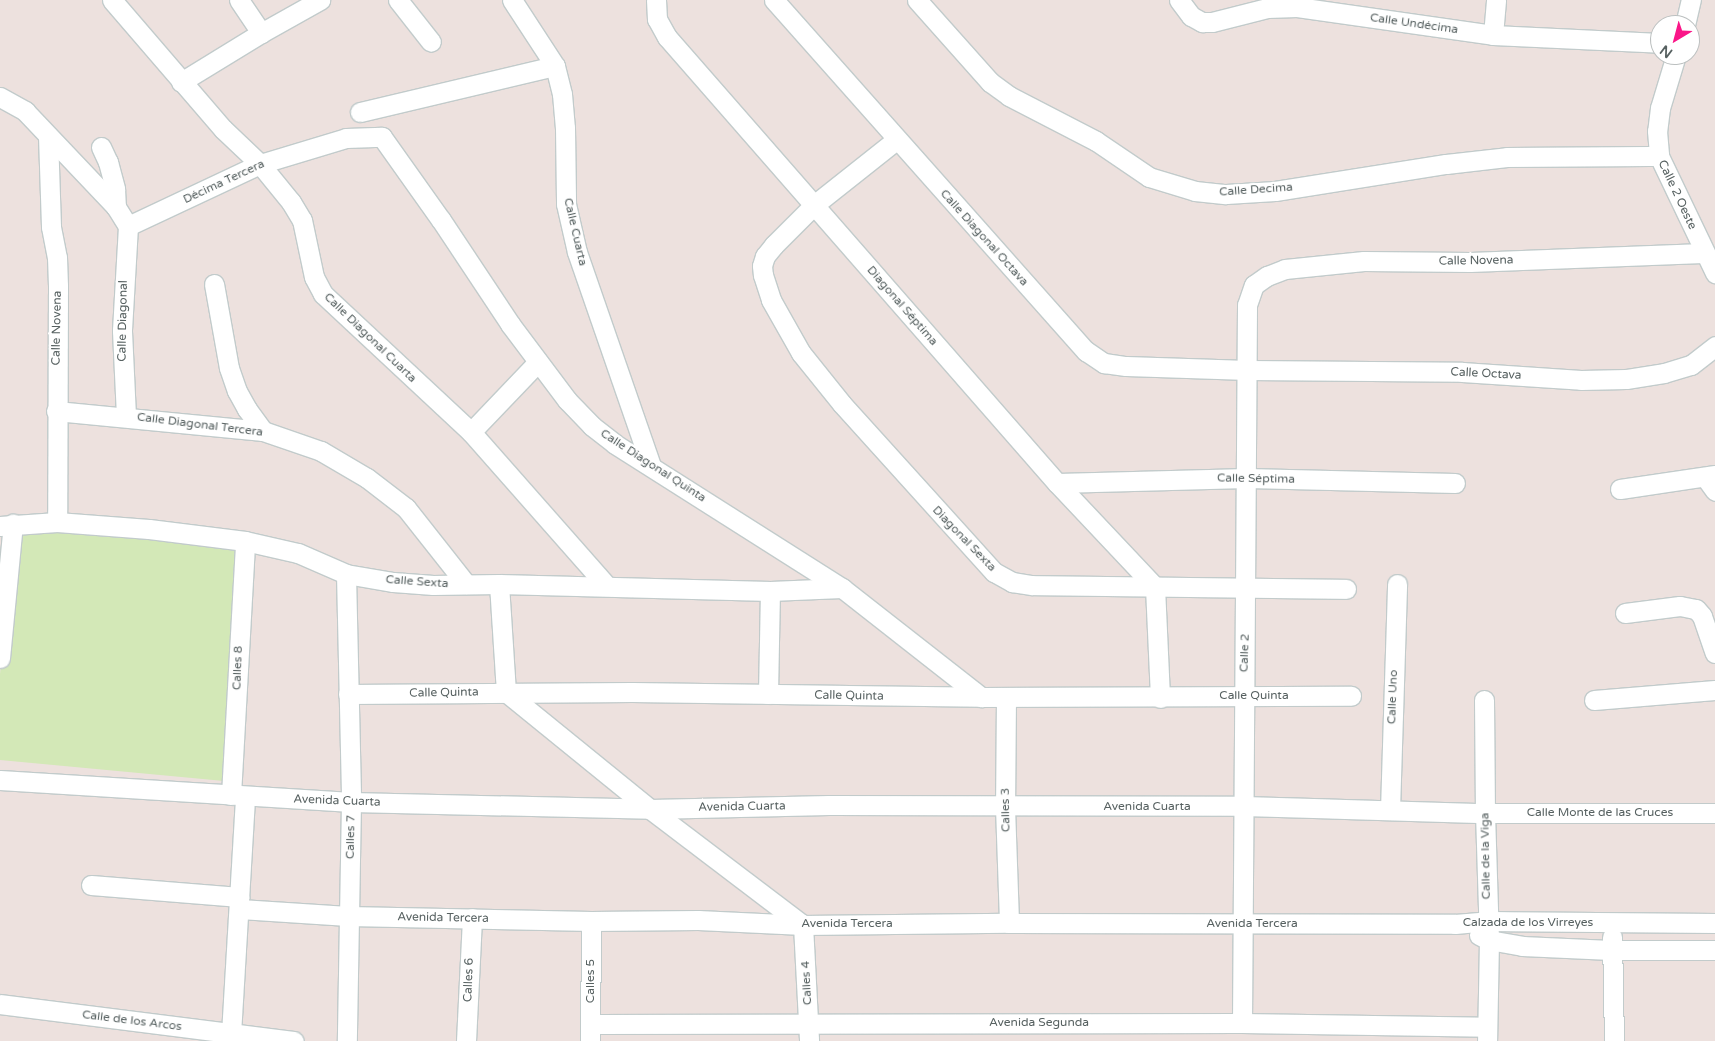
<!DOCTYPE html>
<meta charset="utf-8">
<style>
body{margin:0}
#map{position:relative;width:1715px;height:1041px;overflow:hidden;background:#ede1de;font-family:"Varela Round",sans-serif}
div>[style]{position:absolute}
.green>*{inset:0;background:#d3e8b7}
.roads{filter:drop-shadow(1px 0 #c2cbcb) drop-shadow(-1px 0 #c2cbcb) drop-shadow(0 1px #c2cbcb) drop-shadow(0 -1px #c2cbcb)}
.minor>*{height:19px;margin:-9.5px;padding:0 9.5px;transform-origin:9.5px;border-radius:9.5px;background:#fff}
span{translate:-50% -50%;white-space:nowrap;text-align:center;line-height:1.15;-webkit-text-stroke:4.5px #fff;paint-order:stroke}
.street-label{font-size:12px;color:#576161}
.north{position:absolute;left:1650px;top:15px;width:50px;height:50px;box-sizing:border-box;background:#fff;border:1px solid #bcc0c0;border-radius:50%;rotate:217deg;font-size:14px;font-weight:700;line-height:20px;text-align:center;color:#576161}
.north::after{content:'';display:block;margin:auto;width:18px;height:22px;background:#fa1688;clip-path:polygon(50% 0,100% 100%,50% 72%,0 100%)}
</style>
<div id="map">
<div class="green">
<i style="clip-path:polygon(17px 524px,242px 543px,224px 781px,0 760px,0 674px)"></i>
</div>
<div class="roads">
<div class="minor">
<i style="left:112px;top:0;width:170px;rotate:49.3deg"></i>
<i style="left:223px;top:129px;width:51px;rotate:43.4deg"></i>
<i style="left:260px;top:164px;width:49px;rotate:50.8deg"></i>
<i style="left:291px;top:202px;width:21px;rotate:59deg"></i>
<i style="left:302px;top:220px;width:58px;rotate:78.1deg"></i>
<i style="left:314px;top:277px;width:19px;rotate:62deg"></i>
<i style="left:323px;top:294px;width:202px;rotate:43deg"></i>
<i style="left:471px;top:432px;width:205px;rotate:48.6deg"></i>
<i style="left:239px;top:0;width:40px;rotate:56deg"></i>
<i style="left:398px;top:0;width:53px;rotate:51.8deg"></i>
<i style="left:512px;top:0;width:79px;rotate:56.9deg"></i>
<i style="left:555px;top:66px;width:29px;rotate:76deg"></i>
<i style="left:562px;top:94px;width:34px;rotate:85deg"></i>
<i style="left:565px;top:128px;width:76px;rotate:89.2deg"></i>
<i style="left:566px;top:204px;width:49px;rotate:77.1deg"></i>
<i style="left:577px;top:252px;width:226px;rotate:70.9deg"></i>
<i style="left:656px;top:0;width:19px;rotate:87deg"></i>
<i style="left:657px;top:19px;width:21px;rotate:61deg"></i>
<i style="left:667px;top:37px;width:592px;rotate:48.83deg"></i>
<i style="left:1057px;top:483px;width:143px;rotate:46.7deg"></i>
<i style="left:1155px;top:587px;width:111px;rotate:87.4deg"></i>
<i style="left:774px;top:0;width:470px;rotate:48.4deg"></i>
<i style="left:1086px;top:351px;width:22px;rotate:34deg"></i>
<i style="left:1104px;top:363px;width:22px;rotate:8deg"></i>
<i style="left:1126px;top:366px;width:122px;rotate:1.9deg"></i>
<i style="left:1248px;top:370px;width:214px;rotate:0.5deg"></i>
<i style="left:1462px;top:372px;width:119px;rotate:3.8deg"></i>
<i style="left:1581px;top:380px;width:45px;rotate:-1.3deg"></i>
<i style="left:1626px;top:379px;width:38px;rotate:-9deg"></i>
<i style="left:1664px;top:373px;width:28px;rotate:-17deg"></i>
<i style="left:1691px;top:365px;width:31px;rotate:-38deg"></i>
<i style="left:917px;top:0;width:110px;rotate:48.3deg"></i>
<i style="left:990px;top:82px;width:24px;rotate:36deg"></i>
<i style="left:1009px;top:96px;width:98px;rotate:27.3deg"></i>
<i style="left:1096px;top:141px;width:64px;rotate:34.2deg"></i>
<i style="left:1149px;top:177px;width:48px;rotate:16.9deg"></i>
<i style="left:1195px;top:191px;width:31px;rotate:6deg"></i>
<i style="left:1226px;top:194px;width:49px;rotate:-3.5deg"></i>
<i style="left:1275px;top:191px;width:173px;rotate:-9deg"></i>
<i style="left:1446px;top:164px;width:61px;rotate:-6.5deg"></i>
<i style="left:1507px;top:157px;width:152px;rotate:-0.4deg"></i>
<i style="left:1179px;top:0;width:20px;rotate:53deg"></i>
<i style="left:1191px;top:16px;width:13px;rotate:29deg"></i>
<i style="left:1202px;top:22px;width:10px"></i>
<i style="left:1212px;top:22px;width:57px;rotate:-14.3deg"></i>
<i style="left:1267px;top:8px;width:30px;rotate:-2deg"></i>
<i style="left:1297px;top:7px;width:198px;rotate:8.1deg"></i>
<i style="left:1493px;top:35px;width:167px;rotate:2.7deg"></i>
<i style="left:1685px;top:25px;width:26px;rotate:-77deg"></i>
<i style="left:1493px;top:35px;width:35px;rotate:-85deg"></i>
<i style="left:1676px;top:55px;width:55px;rotate:106.8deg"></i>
<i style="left:1660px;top:108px;width:23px;rotate:97deg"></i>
<i style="left:1657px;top:131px;width:25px;rotate:85deg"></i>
<i style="left:1659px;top:156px;width:130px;rotate:64.4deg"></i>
<i style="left:181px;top:82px;width:94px;rotate:-31.5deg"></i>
<i style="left:261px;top:33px;width:68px;rotate:-29.2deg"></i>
<i style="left:0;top:97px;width:29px;rotate:29deg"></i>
<i style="left:25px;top:111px;width:132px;rotate:46.5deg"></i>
<i style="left:116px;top:207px;width:22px;rotate:58deg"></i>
<i style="left:360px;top:112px;width:200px;rotate:-13.3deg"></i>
<i style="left:48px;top:136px;width:91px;rotate:88.1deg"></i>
<i style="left:51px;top:227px;width:31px;rotate:79deg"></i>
<i style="left:57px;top:257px;width:29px;rotate:88deg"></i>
<i style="left:58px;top:286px;width:236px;rotate:90.2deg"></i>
<i style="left:896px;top:140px;width:105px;rotate:141.6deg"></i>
<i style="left:814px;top:205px;width:57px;rotate:135deg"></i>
<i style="left:774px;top:245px;width:14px;rotate:129deg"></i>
<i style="left:765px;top:256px;width:10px;rotate:107deg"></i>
<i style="left:762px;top:266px;width:9px;rotate:84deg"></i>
<i style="left:763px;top:275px;width:26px;rotate:72deg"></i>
<i style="left:771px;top:300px;width:61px;rotate:60.5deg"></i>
<i style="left:801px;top:353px;width:65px;rotate:51.2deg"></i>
<i style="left:842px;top:404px;width:227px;rotate:47.9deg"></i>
<i style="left:994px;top:572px;width:21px;rotate:29deg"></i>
<i style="left:1012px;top:582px;width:20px;rotate:9deg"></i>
<i style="left:1032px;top:585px;width:314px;rotate:0.7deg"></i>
<i style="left:101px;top:147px;width:17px;rotate:65deg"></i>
<i style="left:108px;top:162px;width:28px;rotate:75deg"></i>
<i style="left:115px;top:189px;width:18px;rotate:87deg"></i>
<i style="left:128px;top:226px;width:146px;rotate:-25.2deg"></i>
<i style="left:260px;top:164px;width:90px;rotate:-16.8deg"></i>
<i style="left:346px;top:138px;width:36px;rotate:-2deg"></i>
<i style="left:382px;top:137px;width:102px;rotate:54.6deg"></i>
<i style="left:441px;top:220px;width:125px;rotate:56.4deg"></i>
<i style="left:510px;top:324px;width:95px;rotate:53.1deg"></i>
<i style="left:567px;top:400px;width:36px;rotate:46deg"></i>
<i style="left:592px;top:426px;width:29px;rotate:38deg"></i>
<i style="left:615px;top:444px;width:269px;rotate:32.4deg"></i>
<i style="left:842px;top:588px;width:177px;rotate:38.1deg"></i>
<i style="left:214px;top:284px;width:85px;rotate:79.9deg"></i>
<i style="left:229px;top:368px;width:24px;rotate:71deg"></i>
<i style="left:237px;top:391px;width:21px;rotate:61deg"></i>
<i style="left:247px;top:409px;width:27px;rotate:54deg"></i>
<i style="left:56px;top:411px;width:208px;rotate:5.5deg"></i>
<i style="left:263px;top:431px;width:61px;rotate:19deg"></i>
<i style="left:321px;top:451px;width:53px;rotate:30.4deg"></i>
<i style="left:367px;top:478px;width:49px;rotate:37.6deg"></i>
<i style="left:406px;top:508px;width:97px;rotate:51.7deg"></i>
<i style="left:126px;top:416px;width:86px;rotate:-92.7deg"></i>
<i style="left:122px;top:330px;width:104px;rotate:-86.7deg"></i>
<i style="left:471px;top:432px;width:97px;rotate:-46.3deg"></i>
<i style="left:1705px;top:477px;width:17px;rotate:54deg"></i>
<i style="left:1057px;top:483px;width:190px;rotate:-1.5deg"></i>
<i style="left:1247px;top:478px;width:208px;rotate:1.4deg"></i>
<i style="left:1620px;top:489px;width:96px;rotate:-8.4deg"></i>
<i style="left:0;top:526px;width:57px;rotate:-4deg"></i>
<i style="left:57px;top:522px;width:92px;rotate:4.4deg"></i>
<i style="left:149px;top:529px;width:97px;rotate:7.1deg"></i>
<i style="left:245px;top:541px;width:54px;rotate:12.8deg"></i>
<i style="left:298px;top:553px;width:52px;rotate:23.6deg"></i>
<i style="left:346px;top:574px;width:48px;rotate:9.7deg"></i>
<i style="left:393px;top:582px;width:40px;rotate:4.3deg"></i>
<i style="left:433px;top:585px;width:66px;rotate:-0.9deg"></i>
<i style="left:499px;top:584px;width:271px;rotate:1.5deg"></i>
<i style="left:770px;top:591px;width:72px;rotate:-2.4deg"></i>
<i style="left:346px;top:574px;width:228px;rotate:88.7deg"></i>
<i style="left:351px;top:802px;width:239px;rotate:91deg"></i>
<i style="left:499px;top:584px;width:108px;rotate:86.3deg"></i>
<i style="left:506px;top:692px;width:186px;rotate:39.1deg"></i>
<i style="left:650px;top:809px;width:192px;rotate:37.2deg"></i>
<i style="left:803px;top:925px;width:116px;rotate:87deg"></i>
<i style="left:1625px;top:613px;width:55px;rotate:-7.3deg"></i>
<i style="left:1680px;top:606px;width:16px;rotate:11deg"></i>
<i style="left:1696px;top:609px;width:9px;rotate:49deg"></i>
<i style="left:1702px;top:616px;width:39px;rotate:71deg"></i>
<i style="left:0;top:658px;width:135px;rotate:-84.5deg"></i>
<i style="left:348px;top:694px;width:284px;rotate:-0.4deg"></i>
<i style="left:632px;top:692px;width:349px;rotate:0.8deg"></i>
<i style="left:981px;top:697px;width:370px;rotate:-0.2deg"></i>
<i style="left:768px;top:694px;width:103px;rotate:-88.9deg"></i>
<i style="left:1006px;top:697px;width:110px;rotate:90.5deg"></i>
<i style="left:1005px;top:807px;width:116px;rotate:88deg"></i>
<i style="left:1484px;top:700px;width:113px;rotate:89.5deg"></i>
<i style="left:1485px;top:813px;width:127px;rotate:88.2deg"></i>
<i style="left:1489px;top:940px;width:101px;rotate:91.1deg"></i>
<i style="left:1594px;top:700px;width:121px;rotate:-4.7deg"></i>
<i style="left:0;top:780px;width:352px;rotate:3.6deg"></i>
<i style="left:351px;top:802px;width:299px;rotate:1.3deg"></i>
<i style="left:650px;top:809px;width:179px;rotate:-1.3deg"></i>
<i style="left:829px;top:805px;width:414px;rotate:0.1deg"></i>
<i style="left:1243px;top:806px;width:242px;rotate:1.7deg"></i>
<i style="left:1485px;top:813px;width:230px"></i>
<i style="left:231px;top:795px;width:254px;rotate:-86.8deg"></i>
<i style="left:1390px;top:810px;width:226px;rotate:-88.2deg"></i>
<i style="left:91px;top:885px;width:149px;rotate:4.6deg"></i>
<i style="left:240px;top:909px;width:108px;rotate:3.7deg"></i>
<i style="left:348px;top:916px;width:243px;rotate:1.2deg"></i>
<i style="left:591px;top:921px;width:107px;rotate:-0.5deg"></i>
<i style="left:698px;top:920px;width:105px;rotate:2.7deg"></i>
<i style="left:803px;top:925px;width:206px;rotate:-0.6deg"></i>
<i style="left:1009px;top:923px;width:446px;rotate:0.1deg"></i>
<i style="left:1455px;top:924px;width:36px;rotate:-5deg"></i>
<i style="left:1491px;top:921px;width:224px;rotate:0.5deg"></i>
<i style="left:1479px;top:935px;width:11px;rotate:27deg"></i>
<i style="left:1489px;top:940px;width:34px;rotate:10deg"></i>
<i style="left:1522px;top:946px;width:89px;rotate:2.6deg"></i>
<i style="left:1611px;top:950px;width:104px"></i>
<i style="left:1612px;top:937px;width:104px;rotate:88.9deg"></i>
<i style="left:0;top:1004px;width:296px;rotate:7.2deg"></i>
<i style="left:1242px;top:1023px;width:718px;rotate:-89.6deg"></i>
<i style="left:1247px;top:305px;width:21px;rotate:-71deg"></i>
<i style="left:1254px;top:285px;width:16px;rotate:-35deg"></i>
<i style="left:1267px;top:276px;width:19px;rotate:-21deg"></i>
<i style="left:1285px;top:269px;width:79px;rotate:-5.8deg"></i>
<i style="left:1364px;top:261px;width:106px;rotate:0.5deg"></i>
<i style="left:1470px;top:262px;width:233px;rotate:-2.2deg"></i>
<i style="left:591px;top:1024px;width:651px;rotate:-0.09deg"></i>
<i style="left:1242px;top:1023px;width:245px;rotate:0.9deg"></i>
<i style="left:231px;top:1034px;width:238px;rotate:-86.6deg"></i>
<i style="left:466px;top:1041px;width:123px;rotate:-87.2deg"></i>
<i style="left:590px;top:1041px;width:120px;rotate:-89.5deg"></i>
</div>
</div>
<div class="street-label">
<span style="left:1414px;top:24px;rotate:8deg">Calle Undécima</span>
<span style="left:224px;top:182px;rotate:-25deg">Décima Tercera</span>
<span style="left:1256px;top:190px;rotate:-4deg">Calle Decima</span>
<span style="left:1677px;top:195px;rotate:65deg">Calle 2 Oeste</span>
<span style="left:575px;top:232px;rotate:77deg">Calle Cuarta</span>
<span style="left:984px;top:238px;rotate:48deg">Calle Diagonal Octava</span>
<span style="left:1476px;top:261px;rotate:-1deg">Calle Novena</span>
<span style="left:902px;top:306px;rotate:49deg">Diagonal Séptima</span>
<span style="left:123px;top:321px;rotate:-89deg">Calle Diagonal</span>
<span style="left:57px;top:328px;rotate:-89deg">Calle Novena</span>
<span style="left:370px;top:338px;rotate:44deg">Calle Diagonal Cuarta</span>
<span style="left:1486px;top:374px;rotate:3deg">Calle Octava</span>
<span style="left:200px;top:425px;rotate:7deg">Calle Diagonal Tercera</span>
<span style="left:653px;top:466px;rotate:33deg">Calle Diagonal Quinta</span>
<span style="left:1256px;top:479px;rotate:1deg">Calle Séptima</span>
<span style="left:964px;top:539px;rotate:46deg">Diagonal Sexta</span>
<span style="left:417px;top:582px;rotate:4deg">Calle Sexta</span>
<span style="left:1245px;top:653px;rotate:-88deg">Calle 2</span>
<span style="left:238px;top:668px;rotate:-88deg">Calles 8</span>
<span style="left:444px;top:693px;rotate:-1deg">Calle Quinta</span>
<span style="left:849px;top:696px;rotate:1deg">Calle Quinta</span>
<span style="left:1254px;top:696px">Calle Quinta</span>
<span style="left:1393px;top:697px;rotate:-88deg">Calle Uno</span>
<span style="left:337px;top:801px;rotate:2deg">Avenida Cuarta</span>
<span style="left:742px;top:807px;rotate:-1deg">Avenida Cuarta</span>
<span style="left:1147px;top:807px">Avenida Cuarta</span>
<span style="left:1006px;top:810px;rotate:-91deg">Calles 3</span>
<span style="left:1600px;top:813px">Calle Monte de las Cruces</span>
<span style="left:351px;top:837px;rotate:-89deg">Calles 7</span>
<span style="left:1486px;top:856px;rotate:-91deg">Calle de la Viga</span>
<span style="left:443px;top:918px;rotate:1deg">Avenida Tercera</span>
<span style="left:1528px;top:923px">Calzada de los Virreyes</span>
<span style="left:847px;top:924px">Avenida Tercera</span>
<span style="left:1252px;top:924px">Avenida Tercera</span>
<span style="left:469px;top:980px;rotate:-88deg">Calles 6</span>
<span style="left:591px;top:981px;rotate:-90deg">Calles 5</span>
<span style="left:807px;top:983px;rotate:-93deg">Calles 4</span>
<span style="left:132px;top:1021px;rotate:7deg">Calle de los Arcos</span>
<span style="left:1039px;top:1023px">Avenida Segunda</span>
</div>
<div class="north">N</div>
</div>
